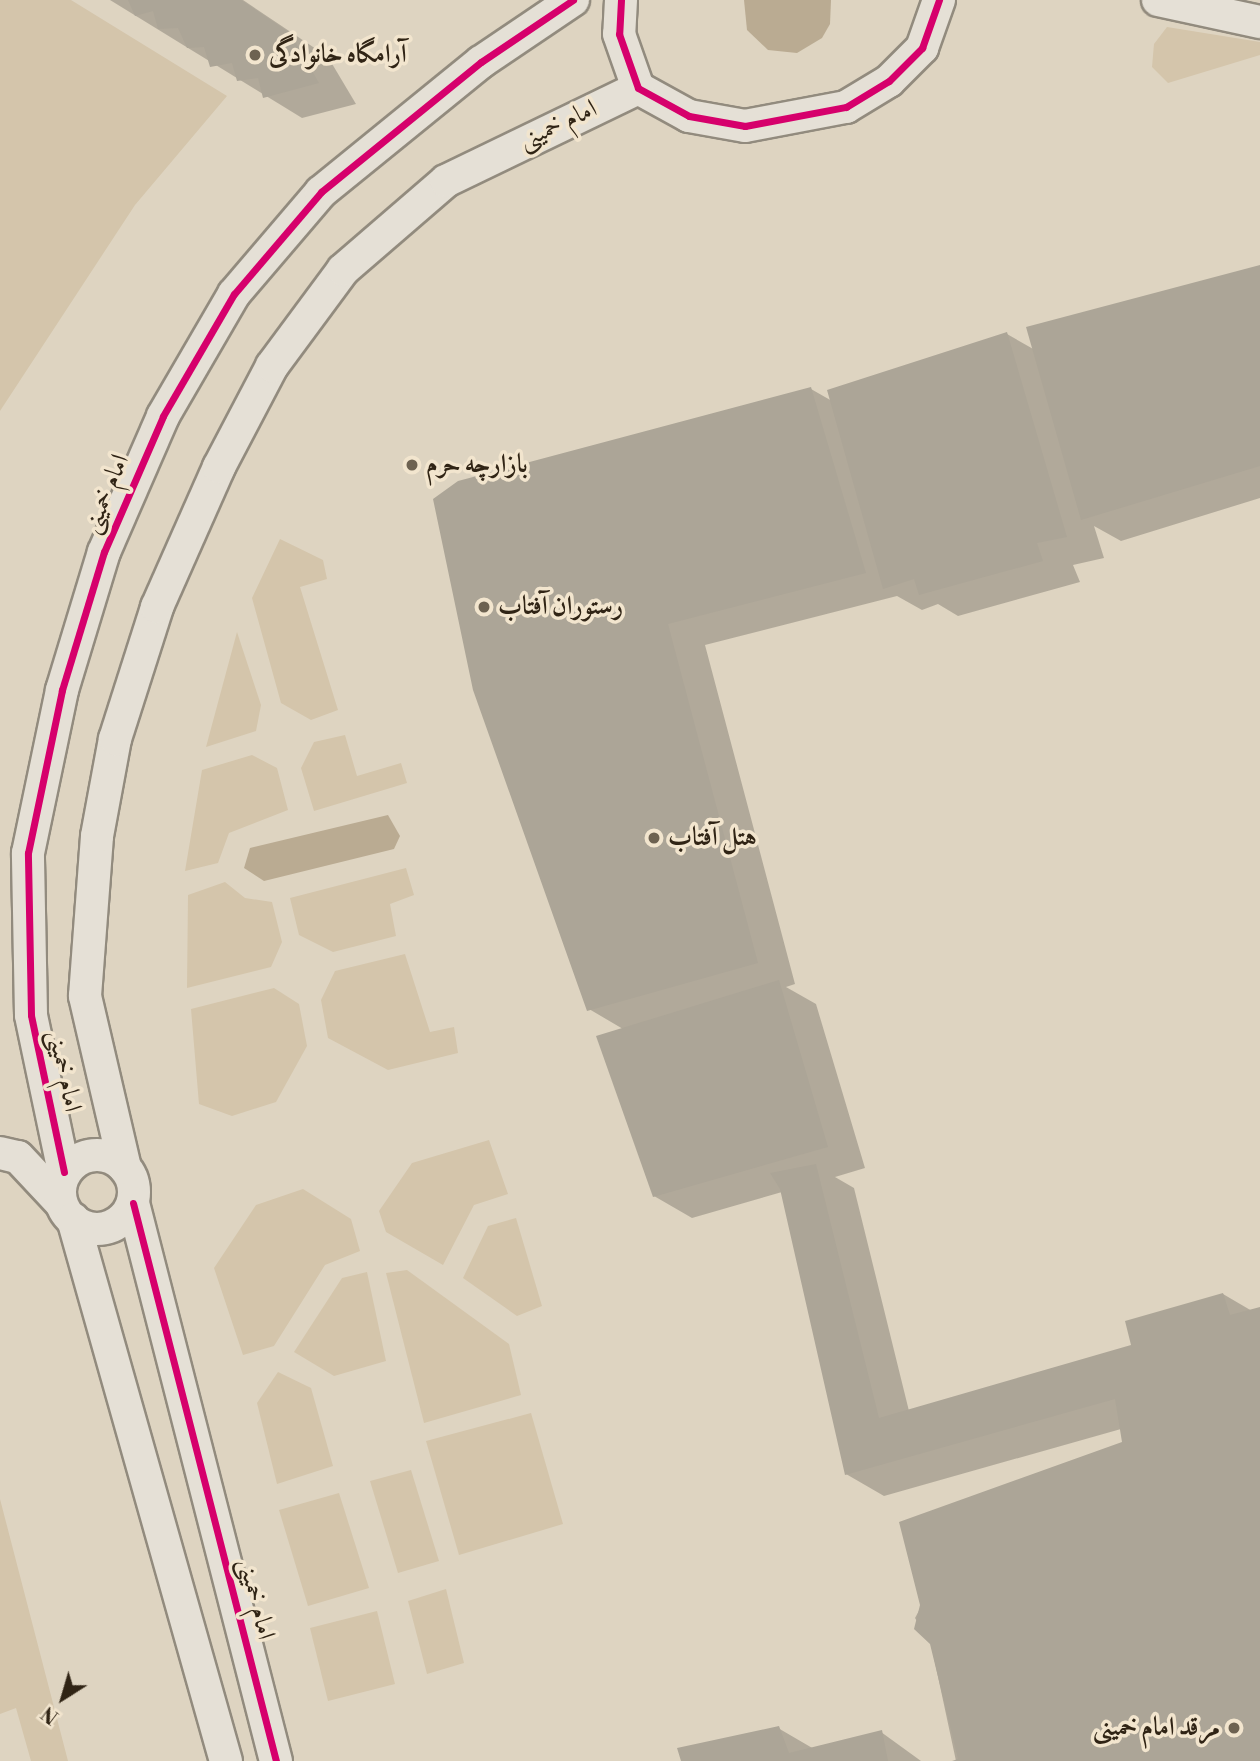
<!DOCTYPE html>
<meta charset="utf-8">
<style>
body{margin:0}
#map{position:relative;width:1260px;height:1761px;overflow:hidden;background:#ded4c1;font-family:"Libre Bodoni",Amiri,serif}
div>[style]{position:absolute}
.green>*{inset:0;background:#d4c5ab}
.water>*{inset:0;background:#baab92}
.shadow>*{inset:0;background:#0003}
.building>*{inset:0;background:#aca597}
.roads{filter:drop-shadow(2px 0 #928b7e) drop-shadow(-2px 0 #928b7e) drop-shadow(0 2px #928b7e) drop-shadow(0 -2px #928b7e)}
.tertiary>*{height:32px;margin:-16px;padding:0 16px;transform-origin:16px;border-radius:16px;background:#e5e0d6}
.tertiary>.ring{margin:-16px;padding:0;box-sizing:content-box;background:none;border:32px solid #e5e0d6;border-radius:50%}
.cycleway>*{height:7px;margin:-3.5px;padding:0 3.5px;transform-origin:3.5px;border-radius:3.5px;background:#d6006c}
.dots>*{width:19px;height:19px;translate:-50% -50%;box-sizing:border-box;border:4px solid #f2e5ce;border-radius:50%}
span{translate:-50% -50%;white-space:nowrap;text-align:center;line-height:1.15;-webkit-text-stroke:7px #f2e5ce;paint-order:stroke}
.poi-label{font-size:26px;color:#302415;font-weight:700}
.left{translate:0 -50%;text-align:left}
.right{translate:-100% -50%;text-align:right}
.street-label{font-size:26px;color:#302415}
.north{position:absolute;left:28px;top:1663px;width:70px;height:70px;-webkit-text-stroke:5px #f2e5ce;paint-order:stroke;rotate:217deg;font-size:19px;font-weight:700;line-height:28px;text-align:center;color:#302415}
.north::after{content:'';display:block;margin:auto;width:24px;height:32px;background:#302415;clip-path:polygon(50% 0,100% 100%,50% 72%,0 100%)}
</style>
<div id="map">
<div class="green">
<i style="clip-path:polygon(0 0,71px 0,227px 96px,135px 205px,0 411px)"></i>
<i style="clip-path:polygon(1167px 27px,1260px 42px,1260px 55px,1168px 83px,1152px 67px,1154px 44px)"></i>
<i style="clip-path:polygon(280px 539px,323px 560px,327px 579px,300px 587px,338px 710px,311px 720px,281px 703px,252px 598px)"></i>
<i style="clip-path:polygon(237px 632px,261px 705px,256px 731px,206px 747px)"></i>
<i style="clip-path:polygon(345px 735px,357px 776px,401px 763px,407px 783px,314px 811px,301px 768px,314px 742px)"></i>
<i style="clip-path:polygon(252px 755px,277px 768px,288px 810px,229px 833px,218px 863px,185px 871px,202px 770px)"></i>
<i style="clip-path:polygon(406px 868px,414px 895px,390px 904px,396px 936px,333px 952px,299px 935px,290px 898px)"></i>
<i style="clip-path:polygon(225px 882px,245px 898px,272px 902px,282px 942px,271px 967px,187px 988px,188px 895px)"></i>
<i style="clip-path:polygon(405px 954px,430px 1032px,454px 1027px,458px 1053px,388px 1070px,328px 1038px,321px 1000px,335px 971px)"></i>
<i style="clip-path:polygon(274px 988px,299px 1004px,307px 1046px,276px 1102px,232px 1116px,199px 1104px,191px 1009px)"></i>
<i style="clip-path:polygon(489px 1140px,508px 1194px,474px 1205px,443px 1265px,386px 1232px,379px 1211px,412px 1163px)"></i>
<i style="clip-path:polygon(303px 1189px,351px 1219px,360px 1251px,325px 1265px,274px 1346px,243px 1355px,214px 1268px,256px 1205px)"></i>
<i style="clip-path:polygon(516px 1218px,542px 1306px,517px 1316px,463px 1278px,488px 1226px)"></i>
<i style="clip-path:polygon(407px 1270px,509px 1344px,521px 1395px,424px 1423px,386px 1273px)"></i>
<i style="clip-path:polygon(367px 1272px,386px 1361px,334px 1376px,294px 1352px,342px 1278px)"></i>
<i style="clip-path:polygon(278px 1372px,311px 1388px,333px 1466px,277px 1484px,257px 1403px)"></i>
<i style="clip-path:polygon(531px 1413px,563px 1524px,459px 1555px,426px 1441px)"></i>
<i style="clip-path:polygon(411px 1470px,439px 1561px,398px 1573px,370px 1481px)"></i>
<i style="clip-path:polygon(339px 1493px,369px 1588px,308px 1606px,279px 1510px)"></i>
<i style="clip-path:polygon(0 1499px,68px 1761px,31px 1761px,16px 1708px,0 1714px)"></i>
<i style="clip-path:polygon(446px 1589px,464px 1663px,427px 1674px,408px 1601px)"></i>
<i style="clip-path:polygon(377px 1611px,395px 1684px,328px 1701px,310px 1628px)"></i>
</div>
<div class="water">
<i style="clip-path:polygon(744px 0,831px 0,830px 24px,822px 38px,797px 53px,768px 50px,747px 30px)"></i>
<i style="clip-path:polygon(388px 815px,400px 836px,394px 849px,264px 881px,244px 868px,250px 848px)"></i>
</div>
<div class="shadow">
<i style="clip-path:polygon(110px 0,243px 0,328px 57px,356px 104px,302px 118px)"></i>
<i style="clip-path:polygon(1260px 269px,1260px 498px,1121px 541px,1094px 526px,1104px 558px,1073px 565px,1080px 582px,958px 616px,938px 604px,922px 610px,897px 596px,705px 645px,795px 984px,786px 987px,816px 1004px,865px 1168px,835px 1177px,854px 1188px,909px 1411px,1133px 1346px,1223px 1294px,1252px 1311px,1260px 1309px,1260px 1761px,956px 1761px,931px 1644px,915px 1618px,922px 1605px,1124px 1443px,1121px 1429px,884px 1496px,846px 1474px,782px 1192px,692px 1218px,654px 1196px,623px 1029px,589px 1009px,475px 689px,811px 389px,832px 401px,1007px 334px,1035px 350px)"></i>
<i style="clip-path:polygon(778px 1728px,814px 1749px,881px 1732px,921px 1761px,683px 1761px)"></i>
</div>
<div class="building">
<i style="clip-path:polygon(128px 0,241px 0,290px 33px,319px 83px,263px 98px,258px 78px,237px 81px,232px 63px,210px 67px,204px 47px,187px 48px,178px 28px,158px 29px,153px 11px,135px 16px)"></i>
<i style="clip-path:polygon(1260px 265px,1260px 466px,1081px 520px,1026px 327px)"></i>
<i style="clip-path:polygon(1007px 332px,1067px 537px,1037px 543px,1043px 561px,919px 595px,914px 579px,883px 589px,827px 390px)"></i>
<i style="clip-path:polygon(811px 387px,866px 573px,668px 624px,758px 963px,587px 1011px,473px 690px,433px 499px,458px 481px)"></i>
<i style="clip-path:polygon(779px 980px,828px 1147px,653px 1197px,596px 1036px)"></i>
<i style="clip-path:polygon(816px 1164px,879px 1418px,1131px 1345px,1125px 1321px,1223px 1293px,1230px 1315px,1260px 1307px,1260px 1761px,952px 1761px,958px 1759px,930px 1644px,914px 1629px,920px 1605px,899px 1522px,1122px 1442px,1115px 1399px,845px 1475px,780px 1189px,770px 1173px)"></i>
<i style="clip-path:polygon(779px 1726px,789px 1753px,882px 1730px,888px 1761px,681px 1761px,677px 1748px)"></i>
</div>
<div class="roads">
<div class="tertiary">
<i style="left:621px;top:0;width:34px;rotate:93deg"></i>
<i style="left:619px;top:34px;width:57px;rotate:70.6deg"></i>
<i style="left:638px;top:88px;width:58px;rotate:28.8deg"></i>
<i style="left:689px;top:116px;width:57px;rotate:10.1deg"></i>
<i style="left:745px;top:126px;width:103px;rotate:-10.7deg"></i>
<i style="left:846px;top:107px;width:50px;rotate:-31.2deg"></i>
<i style="left:889px;top:81px;width:47px;rotate:-45deg"></i>
<i style="left:922px;top:48px;width:51px;rotate:-70.5deg"></i>
<i style="left:1158px;top:0;width:104px;rotate:12.2deg"></i>
<i style="left:0;top:1153px;width:18px;rotate:13deg"></i>
<i style="left:18px;top:1157px;width:63px;rotate:46.9deg"></i>
<i class="ring" style="left:60px;top:1155px;width:42px;height:42px"></i>
<i style="left:125px;top:1168px;width:177px;rotate:-103.1deg"></i>
<i style="left:85px;top:996px;width:160px;rotate:-85.7deg"></i>
<i style="left:97px;top:836px;width:99px;rotate:-79.5deg"></i>
<i style="left:115px;top:739px;width:139px;rotate:-72.3deg"></i>
<i style="left:157px;top:607px;width:153px;rotate:-66.1deg"></i>
<i style="left:219px;top:467px;width:114px;rotate:-62.3deg"></i>
<i style="left:272px;top:366px;width:119px;rotate:-53.5deg"></i>
<i style="left:343px;top:270px;width:136px;rotate:-40.8deg"></i>
<i style="left:446px;top:181px;width:213px;rotate:-25.8deg"></i>
<i style="left:64px;top:1172px;width:160px;rotate:-101.9deg"></i>
<i style="left:31px;top:1015px;width:162px;rotate:-91.1deg"></i>
<i style="left:28px;top:853px;width:167px;rotate:-78.2deg"></i>
<i style="left:62px;top:690px;width:144px;rotate:-73.1deg"></i>
<i style="left:104px;top:552px;width:148px;rotate:-66.5deg"></i>
<i style="left:163px;top:416px;width:141px;rotate:-59.8deg"></i>
<i style="left:234px;top:294px;width:134px;rotate:-49.5deg"></i>
<i style="left:321px;top:192px;width:206px;rotate:-39.1deg"></i>
<i style="left:481px;top:62px;width:111px;rotate:-34deg"></i>
<i style="left:133px;top:1203px;width:576px;rotate:75.63deg"></i>
<i style="left:73px;top:1219px;width:563px;rotate:74.24deg"></i>
</div>
</div>
<div class="cycleway">
<i style="left:621px;top:0;width:34px;rotate:93deg"></i>
<i style="left:619px;top:34px;width:57px;rotate:70.6deg"></i>
<i style="left:638px;top:88px;width:58px;rotate:28.8deg"></i>
<i style="left:689px;top:116px;width:57px;rotate:10.1deg"></i>
<i style="left:745px;top:126px;width:103px;rotate:-10.7deg"></i>
<i style="left:846px;top:107px;width:50px;rotate:-31.2deg"></i>
<i style="left:889px;top:81px;width:47px;rotate:-45deg"></i>
<i style="left:922px;top:48px;width:51px;rotate:-70.5deg"></i>
<i style="left:64px;top:1172px;width:160px;rotate:-101.9deg"></i>
<i style="left:31px;top:1015px;width:162px;rotate:-91.1deg"></i>
<i style="left:28px;top:853px;width:167px;rotate:-78.2deg"></i>
<i style="left:62px;top:690px;width:144px;rotate:-73.1deg"></i>
<i style="left:104px;top:552px;width:148px;rotate:-66.5deg"></i>
<i style="left:163px;top:416px;width:141px;rotate:-59.8deg"></i>
<i style="left:234px;top:294px;width:134px;rotate:-49.5deg"></i>
<i style="left:321px;top:192px;width:206px;rotate:-39.1deg"></i>
<i style="left:481px;top:62px;width:111px;rotate:-34deg"></i>
<i style="left:133px;top:1203px;width:576px;rotate:75.63deg"></i>
</div>
<div class="dots">
<i style="left:255px;top:55px;background:#6d6251"></i>
<i style="left:412px;top:465px;background:#6d6251"></i>
<i style="left:484px;top:607px;background:#6d6251"></i>
<i style="left:654px;top:838px;background:#6d6251"></i>
<i style="left:1234px;top:1728px;background:#6d6251"></i>
</div>
<div class="poi-label">
<span class="left" style="left:269px;top:55px">آرامگاه خانوادگی</span>
<span class="left" style="left:426px;top:465px">بازارچه حرم</span>
<span class="left" style="left:498px;top:607px">رستوران آفتاب</span>
<span class="left" style="left:668px;top:838px">هتل آفتاب</span>
<span class="right" style="left:1220px;top:1728px">مرقد امام خمینی</span>
</div>
<div class="street-label">
<span style="left:558px;top:125px;rotate:-25deg">امام خمینی</span>
<span style="left:106px;top:494px;rotate:-67deg">امام خمینی</span>
<span style="left:64px;top:1071px;rotate:78deg">امام خمینی</span>
<span style="left:256px;top:1599px;rotate:76deg">امام خمینی</span>
</div>
<div class="north">N</div>
</div>
